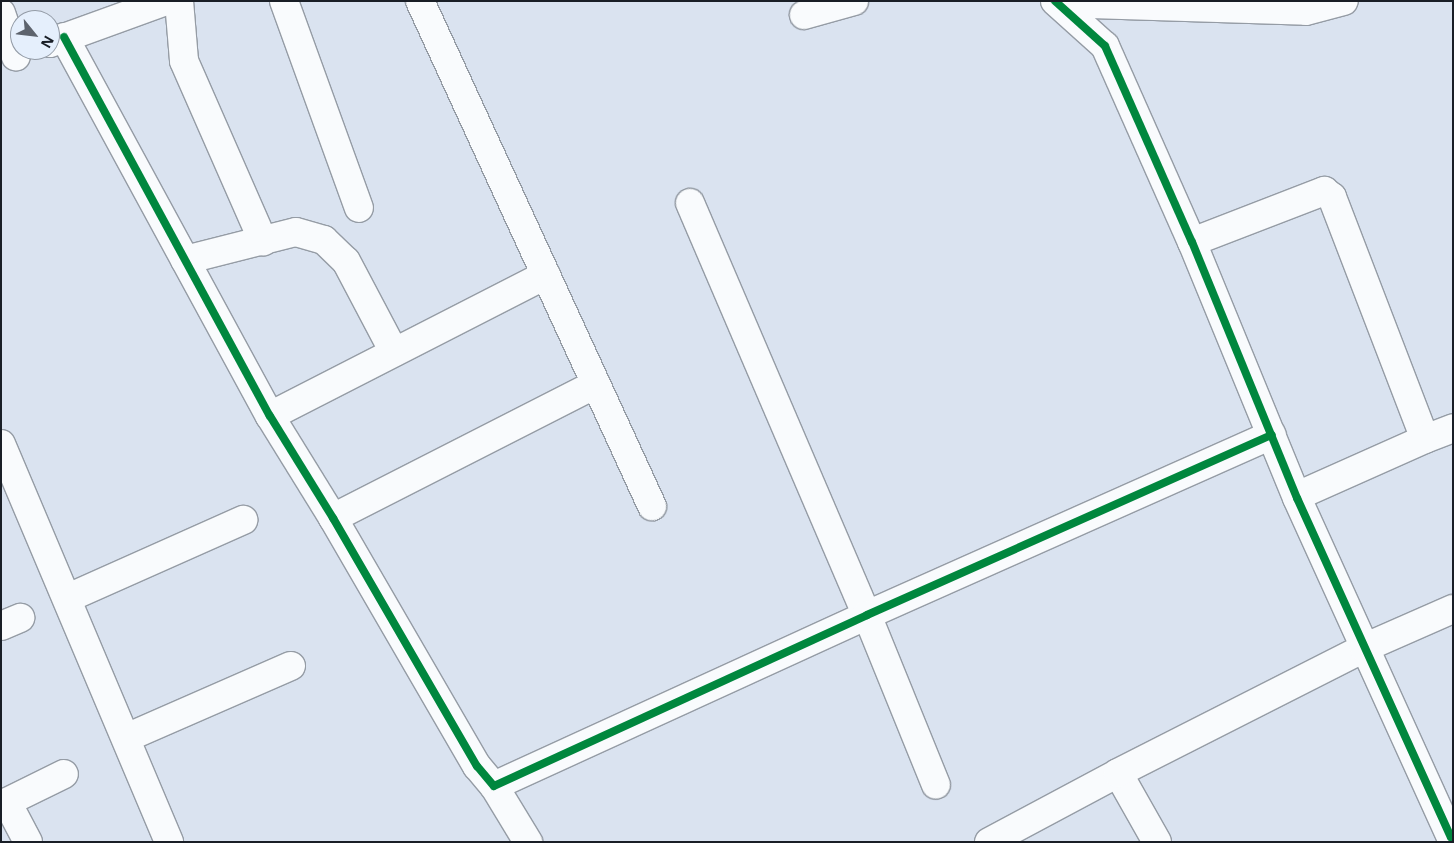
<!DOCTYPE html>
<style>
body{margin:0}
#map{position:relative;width:1454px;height:843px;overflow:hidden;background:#dae3f0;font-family:"Open Sans",sans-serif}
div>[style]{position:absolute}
.roads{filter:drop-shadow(1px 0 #959ca5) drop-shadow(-1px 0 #959ca5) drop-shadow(0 1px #959ca5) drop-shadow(0 -1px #959ca5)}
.minor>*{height:28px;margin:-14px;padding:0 14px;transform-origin:14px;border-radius:14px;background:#f9fbfd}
.cycleway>*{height:8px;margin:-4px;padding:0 4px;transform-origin:4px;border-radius:4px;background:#00873e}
span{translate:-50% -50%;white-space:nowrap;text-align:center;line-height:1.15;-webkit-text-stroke:5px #e5effc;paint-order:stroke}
.frame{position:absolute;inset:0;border:2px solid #191e26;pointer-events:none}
.north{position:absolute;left:10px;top:10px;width:50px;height:50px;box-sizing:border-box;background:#e5effc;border:1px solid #939ba6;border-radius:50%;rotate:119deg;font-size:14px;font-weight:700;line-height:20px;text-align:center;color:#191e26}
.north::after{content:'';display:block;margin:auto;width:18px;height:22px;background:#5d636d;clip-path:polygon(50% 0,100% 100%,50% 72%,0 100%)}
</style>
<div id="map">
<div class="roads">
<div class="minor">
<i style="left:179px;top:1px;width:60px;rotate:85.2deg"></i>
<i style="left:184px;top:61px;width:197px;rotate:66.3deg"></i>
<i style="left:284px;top:1px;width:220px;rotate:70.1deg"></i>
<i style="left:420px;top:1px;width:556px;rotate:65.33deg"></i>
<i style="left:1055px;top:1px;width:67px;rotate:42deg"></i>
<i style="left:1105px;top:46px;width:214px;rotate:66.1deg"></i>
<i style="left:1192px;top:242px;width:277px;rotate:67.7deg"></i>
<i style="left:1297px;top:498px;width:372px;rotate:65.6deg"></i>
<i style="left:1451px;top:837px;width:2px"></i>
<i style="left:1058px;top:3px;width:248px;rotate:1.8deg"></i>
<i style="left:1306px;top:11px;width:39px;rotate:-15deg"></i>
<i style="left:1px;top:13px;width:46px;rotate:71.2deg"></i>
<i style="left:804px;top:15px;width:52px;rotate:-15.6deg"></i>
<i style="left:64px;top:37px;width:431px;rotate:61.5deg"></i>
<i style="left:270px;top:416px;width:120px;rotate:58.3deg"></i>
<i style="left:333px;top:518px;width:287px;rotate:59.9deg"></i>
<i style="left:477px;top:766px;width:26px;rotate:50deg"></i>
<i style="left:494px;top:786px;width:410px;rotate:-24.6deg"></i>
<i style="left:867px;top:615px;width:443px;rotate:-24deg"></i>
<i style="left:50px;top:43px;width:123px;rotate:-19.9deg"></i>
<i style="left:690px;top:203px;width:448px;rotate:66.8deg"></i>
<i style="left:867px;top:615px;width:183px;rotate:67.9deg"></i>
<i style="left:1192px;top:242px;width:142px;rotate:-21.1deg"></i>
<i style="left:1324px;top:191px;width:10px;rotate:37deg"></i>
<i style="left:1332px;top:197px;width:259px;rotate:69deg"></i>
<i style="left:1425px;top:439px;width:140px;rotate:156deg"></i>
<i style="left:185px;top:260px;width:114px;rotate:-14.2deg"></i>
<i style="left:296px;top:232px;width:29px;rotate:16deg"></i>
<i style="left:324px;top:240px;width:30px;rotate:44deg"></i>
<i style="left:346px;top:261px;width:103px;rotate:62.2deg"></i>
<i style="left:270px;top:416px;width:310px;rotate:-27.1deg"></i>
<i style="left:1425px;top:439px;width:30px;rotate:-21deg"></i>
<i style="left:1px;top:444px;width:432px;rotate:67.1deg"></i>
<i style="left:333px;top:518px;width:295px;rotate:-27deg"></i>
<i style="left:68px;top:598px;width:192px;rotate:-24deg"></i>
<i style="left:1px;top:626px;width:21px;rotate:-23deg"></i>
<i style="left:126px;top:738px;width:180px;rotate:-23.6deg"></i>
<i style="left:1118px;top:773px;width:79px;rotate:60.5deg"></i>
<i style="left:494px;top:786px;width:66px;rotate:58.7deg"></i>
<i style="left:7px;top:802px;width:45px;rotate:62.3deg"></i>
<i style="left:1px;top:805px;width:70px;rotate:-26.2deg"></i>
<i style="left:989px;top:842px;width:146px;rotate:-28.1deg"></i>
<i style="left:1118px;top:773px;width:276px;rotate:-26.9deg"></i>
<i style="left:1364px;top:648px;width:97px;rotate:-23.7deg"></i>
</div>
</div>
<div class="cycleway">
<i style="left:1055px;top:1px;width:67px;rotate:42deg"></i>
<i style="left:1105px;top:46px;width:214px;rotate:66.1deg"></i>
<i style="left:1192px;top:242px;width:277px;rotate:67.7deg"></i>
<i style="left:1297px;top:498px;width:372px;rotate:65.6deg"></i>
<i style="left:1451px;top:837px;width:2px"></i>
<i style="left:64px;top:37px;width:431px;rotate:61.5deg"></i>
<i style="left:270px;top:416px;width:120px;rotate:58.3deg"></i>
<i style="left:333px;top:518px;width:287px;rotate:59.9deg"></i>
<i style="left:477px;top:766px;width:26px;rotate:50deg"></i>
<i style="left:494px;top:786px;width:410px;rotate:-24.6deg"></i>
<i style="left:867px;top:615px;width:443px;rotate:-24deg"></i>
</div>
<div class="frame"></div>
<div class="north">N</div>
</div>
